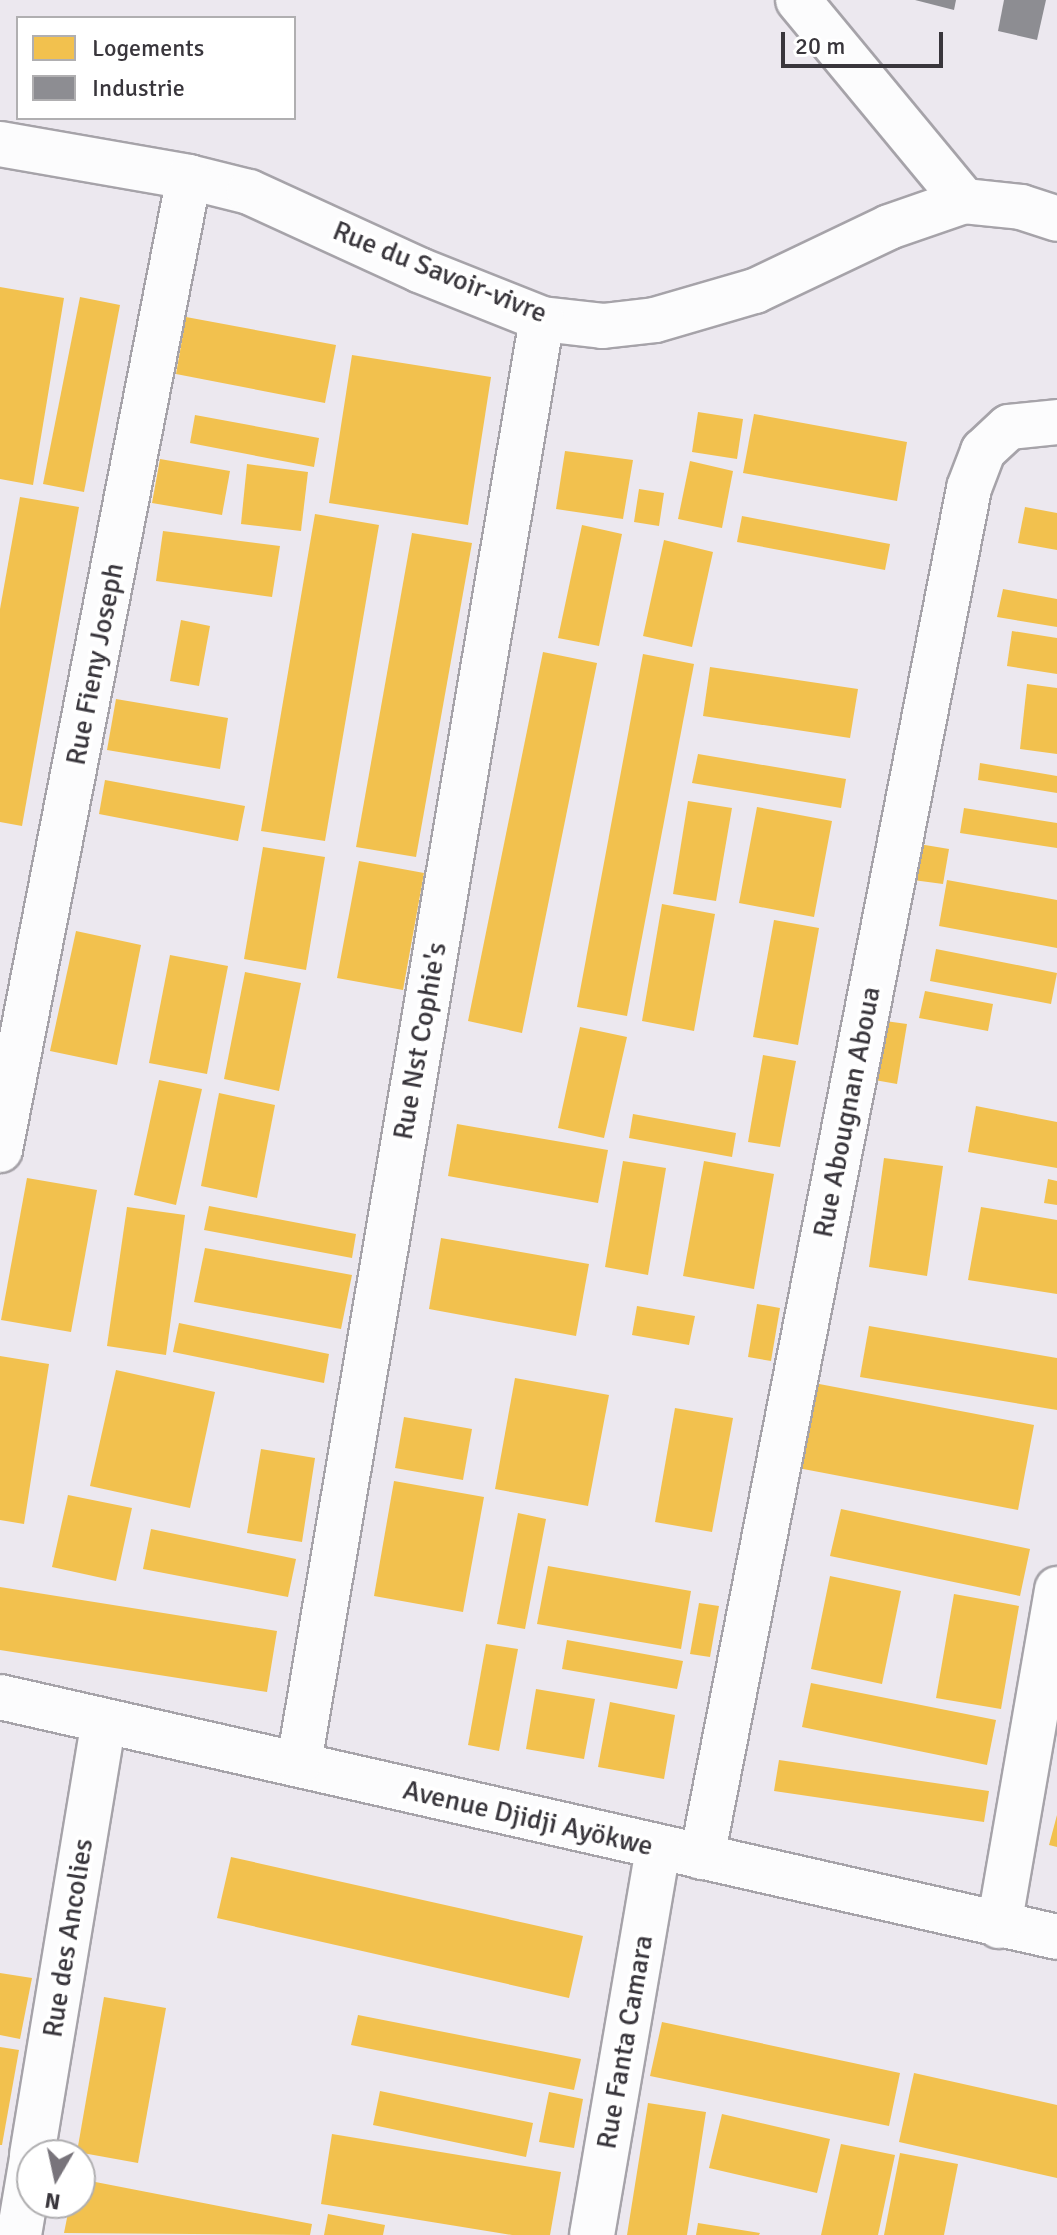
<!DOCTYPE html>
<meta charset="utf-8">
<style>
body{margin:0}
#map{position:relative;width:1057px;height:2235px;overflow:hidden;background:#ece8ef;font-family:Signika,sans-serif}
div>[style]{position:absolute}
.homes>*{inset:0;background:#f2c14e}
.industry>*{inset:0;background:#8d8d92}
.roads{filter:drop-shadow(2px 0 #a6a3a9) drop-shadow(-2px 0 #a6a3a9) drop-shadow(0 2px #a6a3a9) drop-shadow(0 -2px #a6a3a9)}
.minor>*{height:44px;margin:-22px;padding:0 22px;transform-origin:22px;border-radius:22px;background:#fcfcfd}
span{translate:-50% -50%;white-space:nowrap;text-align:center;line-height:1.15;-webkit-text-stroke:8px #fff;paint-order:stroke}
.street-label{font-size:28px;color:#39363c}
.legend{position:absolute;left:16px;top:16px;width:280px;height:104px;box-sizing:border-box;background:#fff;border:2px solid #b0afb1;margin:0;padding:10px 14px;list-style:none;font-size:24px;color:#39363c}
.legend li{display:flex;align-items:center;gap:16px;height:40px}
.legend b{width:40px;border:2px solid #b0afb1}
.north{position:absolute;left:16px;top:2139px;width:80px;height:80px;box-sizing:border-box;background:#fff;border:2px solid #b0afb1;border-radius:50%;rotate:189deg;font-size:22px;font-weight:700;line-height:32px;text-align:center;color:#39363c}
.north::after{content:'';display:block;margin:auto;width:28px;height:36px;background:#78747b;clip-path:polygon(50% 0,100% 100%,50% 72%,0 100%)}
.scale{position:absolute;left:781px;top:32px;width:162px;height:36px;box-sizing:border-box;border:4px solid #39363c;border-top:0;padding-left:10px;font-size:24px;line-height:28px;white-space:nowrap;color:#39363c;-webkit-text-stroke:6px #fff;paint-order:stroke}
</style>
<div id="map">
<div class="homes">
<i style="clip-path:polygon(0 287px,64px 298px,33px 485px,0 479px)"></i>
<i style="clip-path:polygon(80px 297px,120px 305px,84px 492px,43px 484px)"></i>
<i style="clip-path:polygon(186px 317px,336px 345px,325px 403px,176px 374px)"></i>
<i style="clip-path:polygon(352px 355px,491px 377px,468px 525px,329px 503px)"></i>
<i style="clip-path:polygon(698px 412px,743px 419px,737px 459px,692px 452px)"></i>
<i style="clip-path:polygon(754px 414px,907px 442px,897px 501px,743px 473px)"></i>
<i style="clip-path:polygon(195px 415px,319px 438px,314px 467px,190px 443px)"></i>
<i style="clip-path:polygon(565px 451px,633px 460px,623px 519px,556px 509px)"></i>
<i style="clip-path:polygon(160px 459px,230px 471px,222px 515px,152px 503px)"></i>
<i style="clip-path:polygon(690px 461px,733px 471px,722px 528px,678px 519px)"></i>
<i style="clip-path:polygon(247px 464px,308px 472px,301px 531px,241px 524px)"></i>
<i style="clip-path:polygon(639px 489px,664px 493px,659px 526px,634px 522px)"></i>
<i style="clip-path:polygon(20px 497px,79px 507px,22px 826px,0 822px,0 609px)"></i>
<i style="clip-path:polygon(1025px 507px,1057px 513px,1057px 550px,1018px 543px)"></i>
<i style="clip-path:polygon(315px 514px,379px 525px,325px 841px,261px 831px)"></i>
<i style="clip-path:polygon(742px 516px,890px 544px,885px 570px,737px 542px)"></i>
<i style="clip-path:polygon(582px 525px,622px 534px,599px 646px,558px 638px)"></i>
<i style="clip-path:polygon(163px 531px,280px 546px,272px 597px,156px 581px)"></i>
<i style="clip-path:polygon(412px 533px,472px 543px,416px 857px,356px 847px)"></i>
<i style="clip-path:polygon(664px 540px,713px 552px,692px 647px,643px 636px)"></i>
<i style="clip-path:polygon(1003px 589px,1057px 599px,1057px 627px,997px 617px)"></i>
<i style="clip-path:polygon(181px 620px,210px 626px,199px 686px,170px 681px)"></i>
<i style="clip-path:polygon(1012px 631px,1057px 638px,1057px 674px,1007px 666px)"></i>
<i style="clip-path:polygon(543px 652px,597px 663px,522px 1033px,468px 1021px)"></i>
<i style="clip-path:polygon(643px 654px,694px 664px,627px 1016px,577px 1007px)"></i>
<i style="clip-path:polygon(710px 667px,858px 689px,850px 738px,703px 716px)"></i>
<i style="clip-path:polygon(1027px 684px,1057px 688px,1057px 754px,1020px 749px)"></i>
<i style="clip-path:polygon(116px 699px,228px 718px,220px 769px,107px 750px)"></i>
<i style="clip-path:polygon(698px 754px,846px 779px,841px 808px,692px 783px)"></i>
<i style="clip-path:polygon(980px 763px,1057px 776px,1057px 793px,978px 780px)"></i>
<i style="clip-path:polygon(105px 780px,245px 806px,238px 841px,99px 814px)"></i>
<i style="clip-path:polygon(688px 801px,732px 808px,716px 901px,673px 894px)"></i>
<i style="clip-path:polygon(757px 807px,832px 821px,814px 917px,739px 903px)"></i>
<i style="clip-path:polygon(964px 808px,1057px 823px,1057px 848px,960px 833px)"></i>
<i style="clip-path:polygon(919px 844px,949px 849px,943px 884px,913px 880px)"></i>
<i style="clip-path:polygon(263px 847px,325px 857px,306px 970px,244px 959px)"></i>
<i style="clip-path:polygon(359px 861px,424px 873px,403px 990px,337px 978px)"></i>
<i style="clip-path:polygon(947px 880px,1057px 900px,1057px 948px,939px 926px)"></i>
<i style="clip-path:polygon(662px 904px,715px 914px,694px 1031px,642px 1021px)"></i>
<i style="clip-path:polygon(774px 920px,819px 928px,798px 1045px,753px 1037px)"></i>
<i style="clip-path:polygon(76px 931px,141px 945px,117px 1065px,50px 1051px)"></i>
<i style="clip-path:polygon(936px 949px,1057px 973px,1051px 1004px,930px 981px)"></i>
<i style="clip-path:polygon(170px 955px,228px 966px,207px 1074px,149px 1063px)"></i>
<i style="clip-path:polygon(245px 972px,301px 983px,279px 1091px,224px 1079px)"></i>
<i style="clip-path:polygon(925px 991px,993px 1004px,988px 1031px,919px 1018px)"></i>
<i style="clip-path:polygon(878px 1020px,907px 1024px,897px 1084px,869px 1079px)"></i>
<i style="clip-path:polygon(580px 1027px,627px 1037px,604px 1138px,558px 1128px)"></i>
<i style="clip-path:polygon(763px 1055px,796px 1061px,780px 1147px,748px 1142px)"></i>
<i style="clip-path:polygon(159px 1080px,202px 1089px,176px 1205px,134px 1195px)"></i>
<i style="clip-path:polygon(219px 1093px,275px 1105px,257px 1198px,201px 1186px)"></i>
<i style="clip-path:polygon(976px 1106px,1057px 1122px,1057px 1168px,968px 1152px)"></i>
<i style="clip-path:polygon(633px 1114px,736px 1133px,732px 1157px,629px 1138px)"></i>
<i style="clip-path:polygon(457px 1124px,608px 1150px,598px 1203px,448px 1176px)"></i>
<i style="clip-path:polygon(884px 1158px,943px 1166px,927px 1276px,869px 1267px)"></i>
<i style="clip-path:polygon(623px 1161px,666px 1168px,648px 1275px,605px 1267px)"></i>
<i style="clip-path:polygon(704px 1161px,774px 1174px,754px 1289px,683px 1276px)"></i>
<i style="clip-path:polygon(27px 1178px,97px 1190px,71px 1332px,1px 1320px)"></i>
<i style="clip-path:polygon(1048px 1179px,1057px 1181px,1057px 1205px,1044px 1203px)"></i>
<i style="clip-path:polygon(209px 1206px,356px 1234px,352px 1258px,204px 1230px)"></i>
<i style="clip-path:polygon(127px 1207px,185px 1215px,166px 1355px,107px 1346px)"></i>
<i style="clip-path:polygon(981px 1207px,1057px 1220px,1057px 1294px,968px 1280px)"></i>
<i style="clip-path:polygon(441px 1238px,589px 1264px,576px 1336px,429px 1309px)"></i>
<i style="clip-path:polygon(205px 1248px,352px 1275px,341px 1329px,194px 1302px)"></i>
<i style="clip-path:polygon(757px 1304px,780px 1308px,771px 1361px,748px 1357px)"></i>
<i style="clip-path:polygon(637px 1306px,695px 1316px,689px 1345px,632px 1335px)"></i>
<i style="clip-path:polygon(179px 1323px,329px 1354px,324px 1383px,173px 1352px)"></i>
<i style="clip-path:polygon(869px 1326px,1057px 1358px,1057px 1410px,860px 1377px)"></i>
<i style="clip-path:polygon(0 1356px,49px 1364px,24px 1524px,0 1520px)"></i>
<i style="clip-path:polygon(116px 1370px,215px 1392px,190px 1508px,90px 1486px)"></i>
<i style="clip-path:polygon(515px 1378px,609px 1395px,588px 1506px,495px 1489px)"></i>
<i style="clip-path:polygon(814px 1383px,1034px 1425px,1018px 1510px,798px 1468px)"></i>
<i style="clip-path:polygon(675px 1408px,733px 1418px,712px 1532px,655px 1522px)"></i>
<i style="clip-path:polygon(404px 1417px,472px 1429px,463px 1480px,395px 1468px)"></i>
<i style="clip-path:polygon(261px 1449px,315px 1458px,302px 1542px,247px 1533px)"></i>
<i style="clip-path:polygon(394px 1481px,484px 1497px,463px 1612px,374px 1596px)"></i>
<i style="clip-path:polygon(68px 1495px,132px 1508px,116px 1581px,52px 1567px)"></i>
<i style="clip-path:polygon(841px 1509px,1030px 1549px,1020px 1596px,830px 1556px)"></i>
<i style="clip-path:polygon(518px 1513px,546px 1519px,525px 1629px,497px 1624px)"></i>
<i style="clip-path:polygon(151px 1529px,296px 1559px,288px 1597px,143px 1569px)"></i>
<i style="clip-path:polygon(548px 1566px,691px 1591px,681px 1649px,537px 1624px)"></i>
<i style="clip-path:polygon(830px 1576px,901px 1591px,882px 1684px,811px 1669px)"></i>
<i style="clip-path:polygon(0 1587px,277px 1631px,267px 1692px,0 1650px)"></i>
<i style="clip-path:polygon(954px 1594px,1019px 1606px,1001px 1709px,936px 1698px)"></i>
<i style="clip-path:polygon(699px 1603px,719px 1606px,710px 1657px,690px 1654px)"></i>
<i style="clip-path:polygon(567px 1640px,683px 1661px,677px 1689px,562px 1669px)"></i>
<i style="clip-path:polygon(486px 1644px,518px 1649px,499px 1751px,468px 1745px)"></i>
<i style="clip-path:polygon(811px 1683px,996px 1720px,987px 1765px,802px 1727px)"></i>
<i style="clip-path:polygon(536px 1689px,595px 1699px,584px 1759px,526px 1749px)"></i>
<i style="clip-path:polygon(610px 1702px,675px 1715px,664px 1779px,598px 1767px)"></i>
<i style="clip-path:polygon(779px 1760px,989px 1791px,984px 1822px,774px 1791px)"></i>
<i style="clip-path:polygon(1057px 1815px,1057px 1847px,1049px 1845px)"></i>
<i style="clip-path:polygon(231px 1857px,583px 1936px,569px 1998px,217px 1918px)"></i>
<i style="clip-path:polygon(0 1973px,32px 1978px,20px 2039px,0 2035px)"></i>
<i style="clip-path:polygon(104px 1997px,166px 2008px,138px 2163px,77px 2152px)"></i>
<i style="clip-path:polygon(358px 2015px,581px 2059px,574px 2090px,351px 2045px)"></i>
<i style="clip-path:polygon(662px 2022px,900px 2073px,889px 2126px,650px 2076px)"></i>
<i style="clip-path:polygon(0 2047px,19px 2050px,2px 2145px,0 2145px)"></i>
<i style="clip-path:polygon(914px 2073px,1057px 2105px,1057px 2178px,899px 2142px)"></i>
<i style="clip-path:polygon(380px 2091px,533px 2123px,526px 2157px,373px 2125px)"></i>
<i style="clip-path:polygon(549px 2092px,583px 2099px,574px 2148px,539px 2142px)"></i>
<i style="clip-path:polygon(648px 2103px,706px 2112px,687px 2235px,627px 2235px)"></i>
<i style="clip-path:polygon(722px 2114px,830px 2139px,817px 2193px,709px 2168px)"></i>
<i style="clip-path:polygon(332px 2134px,561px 2172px,550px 2235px,512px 2235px,321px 2204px)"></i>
<i style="clip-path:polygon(841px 2144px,895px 2155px,878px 2235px,821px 2235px)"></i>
<i style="clip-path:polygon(900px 2153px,958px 2164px,944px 2235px,884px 2235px)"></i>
<i style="clip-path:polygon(80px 2179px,312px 2224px,310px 2235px,64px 2233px,70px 2203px,80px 2203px)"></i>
<i style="clip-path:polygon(328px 2214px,385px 2225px,383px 2235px,324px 2235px)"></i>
<i style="clip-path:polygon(698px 2223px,760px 2233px,759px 2235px,696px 2235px)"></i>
</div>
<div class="industry">
<i style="clip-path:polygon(915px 0,956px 0,954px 10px)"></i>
<i style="clip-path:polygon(1004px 0,1046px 0,1037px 40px,998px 31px)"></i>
</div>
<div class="roads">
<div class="minor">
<i style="left:798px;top:0;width:261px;rotate:50.4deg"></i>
<i style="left:0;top:144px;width:192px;rotate:9.9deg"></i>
<i style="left:189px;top:177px;width:62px;rotate:14deg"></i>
<i style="left:249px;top:192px;width:187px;rotate:24.6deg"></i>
<i style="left:419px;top:270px;width:132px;rotate:21.7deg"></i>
<i style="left:542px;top:319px;width:61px;rotate:6.5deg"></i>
<i style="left:603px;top:326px;width:52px;rotate:-6.6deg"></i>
<i style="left:655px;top:320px;width:104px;rotate:-16.2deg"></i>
<i style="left:755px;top:291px;width:148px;rotate:-25.5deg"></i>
<i style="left:889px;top:227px;width:79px;rotate:-19.1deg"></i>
<i style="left:964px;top:201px;width:57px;rotate:6deg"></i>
<i style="left:1021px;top:207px;width:38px;rotate:18deg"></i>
<i style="left:0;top:1150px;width:991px;rotate:-79.01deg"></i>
<i style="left:0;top:1697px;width:1084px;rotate:12.79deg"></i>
<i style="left:299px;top:1763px;width:1464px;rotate:-80.45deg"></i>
<i style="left:702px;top:1857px;width:1395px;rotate:-78.96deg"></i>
<i style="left:969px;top:488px;width:40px;rotate:-69deg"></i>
<i style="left:983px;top:451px;width:35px;rotate:-43deg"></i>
<i style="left:1009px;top:427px;width:48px;rotate:-5.9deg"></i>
<i style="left:999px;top:1926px;width:342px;rotate:-80.2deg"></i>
<i style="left:32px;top:2155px;width:440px;rotate:-80.6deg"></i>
<i style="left:19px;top:2235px;width:78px;rotate:-80.4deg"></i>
<i style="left:592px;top:2235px;width:392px;rotate:-80.3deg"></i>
</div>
</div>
<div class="street-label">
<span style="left:440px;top:272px;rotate:22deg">Rue du Savoir-vivre</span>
<span style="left:95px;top:664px;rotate:-79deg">Rue Fieny Joseph</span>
<span style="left:420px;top:1041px;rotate:-80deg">Rue Nst Cophie's</span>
<span style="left:847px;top:1112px;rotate:-79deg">Rue Abougnan Aboua</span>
<span style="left:528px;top:1818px;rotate:13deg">Avenue Djidji Ayökwe</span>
<span style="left:68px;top:1938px;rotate:-81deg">Rue des Ancolies</span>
<span style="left:625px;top:2042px;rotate:-80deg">Rue Fanta Camara</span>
</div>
<ul class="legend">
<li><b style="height:22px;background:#f2c14e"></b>Logements</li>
<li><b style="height:22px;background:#8d8d92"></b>Industrie</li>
</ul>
<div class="north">N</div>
<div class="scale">20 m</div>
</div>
